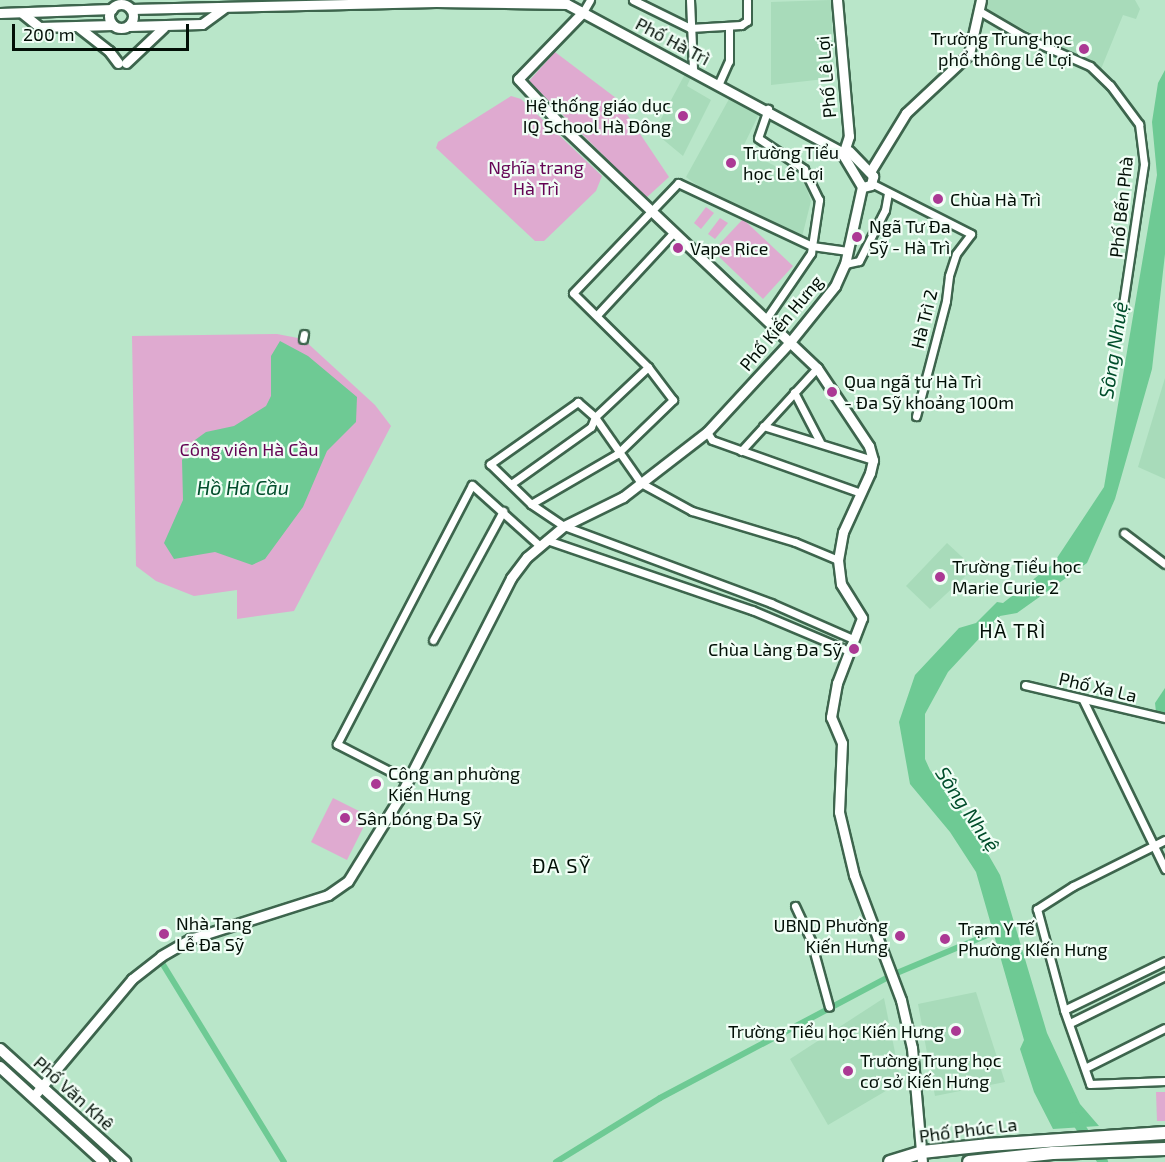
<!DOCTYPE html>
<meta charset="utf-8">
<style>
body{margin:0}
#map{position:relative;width:1165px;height:1162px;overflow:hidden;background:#b9e6c9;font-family:"Exo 2",sans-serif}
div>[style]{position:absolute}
.built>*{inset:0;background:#a8dbba}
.green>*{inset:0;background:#dfaad0}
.water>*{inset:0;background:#6eca94}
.canal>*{height:6px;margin:-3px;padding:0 3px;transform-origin:3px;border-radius:3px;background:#6eca94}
.river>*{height:10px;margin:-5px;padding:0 5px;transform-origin:5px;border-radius:5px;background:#6eca94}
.roads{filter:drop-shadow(2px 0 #3d654d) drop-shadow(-2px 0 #3d654d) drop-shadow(0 2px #3d654d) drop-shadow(0 -2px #3d654d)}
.street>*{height:7px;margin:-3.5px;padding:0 3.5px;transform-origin:3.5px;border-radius:3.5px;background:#fff}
.secondary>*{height:9px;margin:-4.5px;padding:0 4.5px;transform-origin:4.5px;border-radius:4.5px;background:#fff}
.secondary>.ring{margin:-4.5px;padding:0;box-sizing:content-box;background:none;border:9px solid #fff;border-radius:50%}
.primary>*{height:10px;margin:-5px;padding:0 5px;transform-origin:5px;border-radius:5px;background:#fff}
.highway>*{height:12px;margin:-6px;padding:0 6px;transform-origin:6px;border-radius:6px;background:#fff}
.dots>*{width:16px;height:16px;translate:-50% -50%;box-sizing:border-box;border:3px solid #f1fef6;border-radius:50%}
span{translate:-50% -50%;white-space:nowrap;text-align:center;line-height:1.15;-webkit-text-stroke:4.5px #f1fef6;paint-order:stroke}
.poi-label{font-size:18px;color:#020f06}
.right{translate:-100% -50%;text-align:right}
.left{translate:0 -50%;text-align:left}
.street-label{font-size:18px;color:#020f06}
.park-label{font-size:18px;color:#640454}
.water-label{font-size:20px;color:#004d2b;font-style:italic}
.neighbourhood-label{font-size:20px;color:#020f06;letter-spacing:1.5px}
.scale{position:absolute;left:12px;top:24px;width:177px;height:27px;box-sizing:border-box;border:3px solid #020f06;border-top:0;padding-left:8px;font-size:18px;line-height:21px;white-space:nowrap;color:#020f06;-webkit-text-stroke:4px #f1fef6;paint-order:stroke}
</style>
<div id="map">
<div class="built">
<i style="clip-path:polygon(831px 0,834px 78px,771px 85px,771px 2px)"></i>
<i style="clip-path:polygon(985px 0,1135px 0,1140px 9px,1136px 19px,1123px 15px,1101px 69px,984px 9px)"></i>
<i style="clip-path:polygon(685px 74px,691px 77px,687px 86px,711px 100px,683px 156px,654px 132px)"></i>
<i style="clip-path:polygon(729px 99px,759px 114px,742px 149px,804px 181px,811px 201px,802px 237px,702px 189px,686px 177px)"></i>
<i style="clip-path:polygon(1165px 378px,1165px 479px,1138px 467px)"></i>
<i style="clip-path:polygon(947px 543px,974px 568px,930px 609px,906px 586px)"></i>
<i style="clip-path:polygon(976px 992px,1005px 1082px,935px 1096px,918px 1004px)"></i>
<i style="clip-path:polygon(884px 998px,901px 1082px,828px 1125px,790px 1059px)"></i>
</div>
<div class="green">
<i style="clip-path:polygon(555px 52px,616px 98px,669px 177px,646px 198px,529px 81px)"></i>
<i style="clip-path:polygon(511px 96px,521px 99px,602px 176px,596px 191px,544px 241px,535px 241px,436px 148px,438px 142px)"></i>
<i style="clip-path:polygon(706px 207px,714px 213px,701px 229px,694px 223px)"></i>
<i style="clip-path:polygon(720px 218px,728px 223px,715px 239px,708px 234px)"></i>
<i style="clip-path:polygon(743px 219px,793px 266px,763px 299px,713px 251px)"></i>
<i style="clip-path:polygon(277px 334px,303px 339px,375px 405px,391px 426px,294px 611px,237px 619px,237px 590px,194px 596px,156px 581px,136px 566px,132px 336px)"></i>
<i style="clip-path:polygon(333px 798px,369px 816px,347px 860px,311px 842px)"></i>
<i style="clip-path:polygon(1156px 1092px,1165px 1092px,1165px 1121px,1157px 1121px)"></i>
</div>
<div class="water">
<i style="clip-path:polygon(1165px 70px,1165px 254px,1152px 369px,1115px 499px,1087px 563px,1017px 613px,1000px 616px,948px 672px,925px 714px,925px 759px,930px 770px,969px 821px,1000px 875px,1047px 1033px,1080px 1104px,1099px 1126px,1053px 1129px,1034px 1092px,1020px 1049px,1024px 1040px,976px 872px,950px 832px,910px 784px,899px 722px,915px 675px,959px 628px,976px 623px,997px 602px,1003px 603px,1053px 564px,1104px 487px,1157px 175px,1152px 122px,1158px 83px)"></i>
<i style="clip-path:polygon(280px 341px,308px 356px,357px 397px,356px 422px,327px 451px,303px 507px,265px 559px,252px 565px,215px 552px,174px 559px,164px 543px,183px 500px,182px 460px,195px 440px,206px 432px,234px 426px,266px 406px,271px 396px,271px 356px)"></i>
<i style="clip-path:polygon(1165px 688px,1165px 713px,1156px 712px,1155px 703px)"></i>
</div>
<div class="canal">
<i style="left:159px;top:958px;width:239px;rotate:58.5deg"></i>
<i style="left:556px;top:1162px;width:122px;rotate:-31.6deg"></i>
<i style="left:660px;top:1098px;width:263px;rotate:-27.9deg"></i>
<i style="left:892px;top:975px;width:108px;rotate:-22.8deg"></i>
</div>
<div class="river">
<i style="left:1074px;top:1117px;width:54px;rotate:57.2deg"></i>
</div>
<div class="roads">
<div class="street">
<i style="left:633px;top:0;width:64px;rotate:26.2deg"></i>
<i style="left:690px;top:28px;width:51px;rotate:-3.4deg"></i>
<i style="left:741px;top:25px;width:7px;rotate:-34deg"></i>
<i style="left:747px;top:21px;width:21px;rotate:-90deg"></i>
<i style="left:690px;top:0;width:70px;rotate:87.5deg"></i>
<i style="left:583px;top:12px;width:14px;rotate:-60deg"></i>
<i style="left:981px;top:12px;width:50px;rotate:30.2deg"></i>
<i style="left:1024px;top:37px;width:72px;rotate:23.7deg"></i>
<i style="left:1090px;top:66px;width:28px;rotate:44deg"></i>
<i style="left:1110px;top:85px;width:49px;rotate:53.4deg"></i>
<i style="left:1139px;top:124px;width:40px;rotate:82.9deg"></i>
<i style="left:1144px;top:164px;width:149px;rotate:98.5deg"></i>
<i style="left:719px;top:83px;width:24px;rotate:-66deg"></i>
<i style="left:729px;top:61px;width:35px;rotate:-90deg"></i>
<i style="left:873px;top:184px;width:110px;rotate:27deg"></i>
<i style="left:971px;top:234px;width:25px;rotate:127deg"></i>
<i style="left:956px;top:254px;width:23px;rotate:108deg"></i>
<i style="left:949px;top:276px;width:25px;rotate:97deg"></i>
<i style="left:946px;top:301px;width:119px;rotate:104.6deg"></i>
<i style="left:845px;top:264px;width:14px;rotate:-12deg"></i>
<i style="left:859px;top:261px;width:57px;rotate:-63deg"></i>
<i style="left:885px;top:210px;width:17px;rotate:-80deg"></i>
<i style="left:597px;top:315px;width:113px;rotate:-47.1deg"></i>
<i style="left:766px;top:319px;width:80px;rotate:-55.7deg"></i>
<i style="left:811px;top:253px;width:54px;rotate:-81.4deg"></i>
<i style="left:819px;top:200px;width:34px;rotate:-116deg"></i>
<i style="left:804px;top:169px;width:55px;rotate:-146deg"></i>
<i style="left:758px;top:138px;width:31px;rotate:-71deg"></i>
<i style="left:303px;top:339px;width:5px;rotate:-79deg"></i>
<i style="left:794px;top:392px;width:56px;rotate:62.5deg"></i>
<i style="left:763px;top:426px;width:115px;rotate:17.2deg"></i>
<i style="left:707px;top:432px;width:9px;rotate:58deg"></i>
<i style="left:712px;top:440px;width:158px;rotate:19.6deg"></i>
<i style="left:741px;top:451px;width:113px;rotate:-47.5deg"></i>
<i style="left:511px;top:484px;width:98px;rotate:-35.5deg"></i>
<i style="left:591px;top:427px;width:11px;rotate:-68deg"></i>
<i style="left:595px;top:417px;width:73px;rotate:-43.3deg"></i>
<i style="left:531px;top:504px;width:99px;rotate:-30.2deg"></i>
<i style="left:617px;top:454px;width:78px;rotate:-44deg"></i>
<i style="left:673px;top:400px;width:41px;rotate:-127.1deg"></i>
<i style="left:648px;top:367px;width:105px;rotate:-135.4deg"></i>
<i style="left:573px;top:293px;width:152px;rotate:-46.3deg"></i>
<i style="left:678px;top:183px;width:148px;rotate:25.2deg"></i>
<i style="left:812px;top:246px;width:36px;rotate:8deg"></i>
<i style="left:1124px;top:533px;width:51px;rotate:37.1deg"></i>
<i style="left:547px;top:540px;width:217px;rotate:18.9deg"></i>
<i style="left:752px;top:610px;width:105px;rotate:22.9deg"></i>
<i style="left:838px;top:560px;width:47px;rotate:-157.3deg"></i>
<i style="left:795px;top:542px;width:108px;rotate:-163.2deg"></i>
<i style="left:692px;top:511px;width:58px;rotate:-151.2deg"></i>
<i style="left:641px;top:483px;width:80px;rotate:-124.9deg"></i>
<i style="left:595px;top:417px;width:23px;rotate:-139deg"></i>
<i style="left:578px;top:402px;width:108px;rotate:144.8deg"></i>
<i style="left:490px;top:464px;width:57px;rotate:44.3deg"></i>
<i style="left:531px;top:504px;width:40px;rotate:34deg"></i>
<i style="left:564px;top:526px;width:221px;rotate:20.4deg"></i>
<i style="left:771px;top:603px;width:90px;rotate:23.7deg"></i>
<i style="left:433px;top:640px;width:147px;rotate:-61.5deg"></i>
<i style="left:1025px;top:685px;width:144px;rotate:13.3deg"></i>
<i style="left:1083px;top:700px;width:188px;rotate:64.1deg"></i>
<i style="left:407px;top:780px;width:79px;rotate:-152.8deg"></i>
<i style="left:337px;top:744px;width:292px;rotate:-62.5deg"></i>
<i style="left:472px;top:485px;width:91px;rotate:41.9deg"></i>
<i style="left:1165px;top:840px;width:103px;rotate:153.4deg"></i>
<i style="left:1073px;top:886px;width:43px;rotate:147.4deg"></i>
<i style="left:1037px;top:909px;width:105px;rotate:75deg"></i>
<i style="left:1064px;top:1010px;width:78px;rotate:70.6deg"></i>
<i style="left:1090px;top:1084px;width:75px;rotate:-2.3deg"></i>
<i style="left:795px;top:906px;width:38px;rotate:65deg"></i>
<i style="left:811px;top:941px;width:68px;rotate:74.7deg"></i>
<i style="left:1064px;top:1010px;width:112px;rotate:-25.9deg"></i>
<i style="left:1070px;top:1023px;width:106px;rotate:-26.3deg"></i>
<i style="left:1085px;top:1068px;width:89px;rotate:-26.6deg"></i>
</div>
<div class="secondary">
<i style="left:837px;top:0;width:137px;rotate:85deg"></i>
<i style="left:849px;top:136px;width:20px;rotate:108deg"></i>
<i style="left:843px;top:155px;width:37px;rotate:59deg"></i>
<i class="ring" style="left:109px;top:4px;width:15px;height:15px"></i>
<i style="left:131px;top:9px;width:305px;rotate:-1.3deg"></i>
<i style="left:436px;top:2px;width:131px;rotate:0.9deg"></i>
<i style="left:567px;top:4px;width:315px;rotate:28.3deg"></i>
<i style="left:583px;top:12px;width:93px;rotate:134.1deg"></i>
<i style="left:518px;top:79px;width:67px;rotate:46.8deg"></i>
<i style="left:564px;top:128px;width:349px;rotate:43.5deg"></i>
<i style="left:817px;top:368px;width:94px;rotate:56.3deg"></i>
<i style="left:869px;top:446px;width:15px;rotate:74deg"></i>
<i style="left:873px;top:460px;width:13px;rotate:103deg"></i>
<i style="left:870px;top:473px;width:65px;rotate:114.6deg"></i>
<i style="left:843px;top:532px;width:28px;rotate:100deg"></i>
<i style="left:838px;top:560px;width:24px;rotate:83deg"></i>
<i style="left:841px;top:584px;width:40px;rotate:58deg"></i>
<i style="left:862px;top:618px;width:70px;rotate:111deg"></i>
<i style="left:837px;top:683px;width:35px;rotate:100deg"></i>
<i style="left:831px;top:717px;width:28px;rotate:67deg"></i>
<i style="left:842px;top:743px;width:69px;rotate:92.5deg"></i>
<i style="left:839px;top:812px;width:65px;rotate:76.6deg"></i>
<i style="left:854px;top:875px;width:134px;rotate:69.4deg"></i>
<i style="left:901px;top:1000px;width:49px;rotate:77.1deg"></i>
<i style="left:912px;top:1048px;width:114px;rotate:85deg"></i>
<i style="left:0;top:13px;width:112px;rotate:-2deg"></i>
<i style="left:22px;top:13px;width:22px;rotate:39deg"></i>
<i style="left:39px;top:27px;width:74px;rotate:-1.5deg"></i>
<i style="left:77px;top:26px;width:41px;rotate:38deg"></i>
<i style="left:109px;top:51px;width:15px;rotate:53deg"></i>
<i style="left:129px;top:26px;width:73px;rotate:-1.6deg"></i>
<i style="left:202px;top:24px;width:27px;rotate:-36deg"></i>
<i style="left:126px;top:63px;width:52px;rotate:-43.5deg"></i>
<i style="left:849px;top:151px;width:35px;rotate:46deg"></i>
<i style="left:873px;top:176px;width:9px;rotate:103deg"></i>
<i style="left:871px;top:185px;width:9px;rotate:167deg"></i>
<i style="left:870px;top:172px;width:69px;rotate:-58.6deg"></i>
<i style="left:906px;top:113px;width:86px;rotate:-43.1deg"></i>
<i style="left:969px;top:54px;width:55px;rotate:-77.5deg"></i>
<i style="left:33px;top:1097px;width:154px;rotate:-50deg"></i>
<i style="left:132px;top:979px;width:37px;rotate:-38deg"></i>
<i style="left:161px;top:956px;width:34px;rotate:-30deg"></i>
<i style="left:190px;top:939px;width:145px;rotate:-17.7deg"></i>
<i style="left:328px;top:895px;width:24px;rotate:-35deg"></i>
<i style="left:348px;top:881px;width:95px;rotate:-58.3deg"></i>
<i style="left:398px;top:800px;width:249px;rotate:-63deg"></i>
<i style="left:511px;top:578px;width:26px;rotate:-53deg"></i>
<i style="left:527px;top:557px;width:48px;rotate:-40deg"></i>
<i style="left:564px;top:526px;width:66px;rotate:-26.2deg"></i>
<i style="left:623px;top:497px;width:106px;rotate:-37.7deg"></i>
<i style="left:707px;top:432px;width:122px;rotate:-47.3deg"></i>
<i style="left:790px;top:342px;width:72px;rotate:-51.2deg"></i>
<i style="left:835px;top:286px;width:24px;rotate:-66deg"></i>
<i style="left:845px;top:264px;width:79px;rotate:-77.6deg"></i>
</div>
<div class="primary">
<i style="left:0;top:1049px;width:169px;rotate:42.1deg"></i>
<i style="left:0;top:1067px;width:141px;rotate:42.4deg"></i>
</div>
<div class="highway">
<i style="left:890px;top:1162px;width:34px;rotate:-17deg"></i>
<i style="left:922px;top:1152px;width:65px;rotate:-6.1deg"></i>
<i style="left:987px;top:1145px;width:178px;rotate:-3.9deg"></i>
<i style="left:969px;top:1162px;width:84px;rotate:-6.1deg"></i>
<i style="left:1053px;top:1153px;width:112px;rotate:-2deg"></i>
</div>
</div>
<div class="dots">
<i style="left:1084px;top:49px;background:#ab3994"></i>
<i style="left:683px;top:116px;background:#ab3994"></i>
<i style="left:731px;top:163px;background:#ab3994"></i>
<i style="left:938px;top:199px;background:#ab3994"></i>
<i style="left:857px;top:237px;background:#ab3994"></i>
<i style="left:678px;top:248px;background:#ab3994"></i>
<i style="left:832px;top:392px;background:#ab3994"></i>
<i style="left:940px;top:577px;background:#ab3994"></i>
<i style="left:854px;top:649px;background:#ab3994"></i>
<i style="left:376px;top:784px;background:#ab3994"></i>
<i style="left:345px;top:818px;background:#ab3994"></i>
<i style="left:164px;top:934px;background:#ab3994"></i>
<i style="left:900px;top:936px;background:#ab3994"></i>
<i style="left:945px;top:939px;background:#ab3994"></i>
<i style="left:956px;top:1031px;background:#ab3994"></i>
<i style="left:848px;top:1071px;background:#ab3994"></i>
</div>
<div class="poi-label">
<span class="right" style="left:1072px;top:49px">Trường Trung học<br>phổ thông Lê Lợi</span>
<span class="right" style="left:671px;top:116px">Hệ thống giáo dục<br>IQ School Hà Đông</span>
<span class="left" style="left:743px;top:163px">Trường Tiểu<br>học Lê Lợi</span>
<span class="left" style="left:950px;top:199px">Chùa Hà Trì</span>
<span class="left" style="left:869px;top:237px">Ngã Tư Đa<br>Sỹ - Hà Trì</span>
<span class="left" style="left:690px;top:248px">Vape Rice</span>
<span class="left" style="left:844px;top:392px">Qua ngã tư Hà Trì<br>- Đa Sỹ khoảng 100m</span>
<span class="left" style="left:952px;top:577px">Trường Tiểu học<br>Marie Curie 2</span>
<span class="right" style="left:842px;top:649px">Chùa Làng Đa Sỹ</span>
<span class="left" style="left:388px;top:784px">Công an phường<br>Kiến Hưng</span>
<span class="left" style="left:357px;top:818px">Sân bóng Đa Sỹ</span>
<span class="left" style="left:176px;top:934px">Nhà Tang<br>Lễ Đa Sỹ</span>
<span class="right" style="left:888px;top:936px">UBND Phường<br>Kiến Hưng</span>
<span class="left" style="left:958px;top:939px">Trạm Y Tế<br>Phường KIến Hưng</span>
<span class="right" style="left:944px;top:1031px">Trường Tiểu học Kiến Hưng</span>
<span class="left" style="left:860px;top:1071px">Trường Trung học<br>cơ sở Kiến Hưng</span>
</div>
<div class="street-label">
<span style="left:673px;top:41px;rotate:28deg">Phố Hà Trì</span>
<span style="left:826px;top:77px;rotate:-95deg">Phố Lê Lợi</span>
<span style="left:1121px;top:207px;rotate:-84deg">Phố Bến Phà</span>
<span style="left:924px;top:319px;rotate:-76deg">Hà Trì 2</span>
<span style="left:781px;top:323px;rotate:-50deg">Phố Kiến Hưng</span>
<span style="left:1098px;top:687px;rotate:13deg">Phố Xa La</span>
<span style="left:74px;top:1093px;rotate:42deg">Phố Văn Khê</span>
<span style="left:968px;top:1130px;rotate:-7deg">Phố Phúc La</span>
</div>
<div class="park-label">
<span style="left:536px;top:178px">Nghĩa trang<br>Hà Trì</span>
<span style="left:249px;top:449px">Công viên Hà Cầu</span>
</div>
<div class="water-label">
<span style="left:1113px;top:350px;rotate:-81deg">Sông Nhuệ</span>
<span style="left:243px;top:487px">Hồ Hà Cầu</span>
<span style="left:968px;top:809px;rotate:56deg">Sông Nhuệ</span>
</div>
<div class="neighbourhood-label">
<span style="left:1013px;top:630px">HÀ TRÌ</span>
<span style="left:562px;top:865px">ĐA SỸ</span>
</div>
<div class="scale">200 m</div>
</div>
